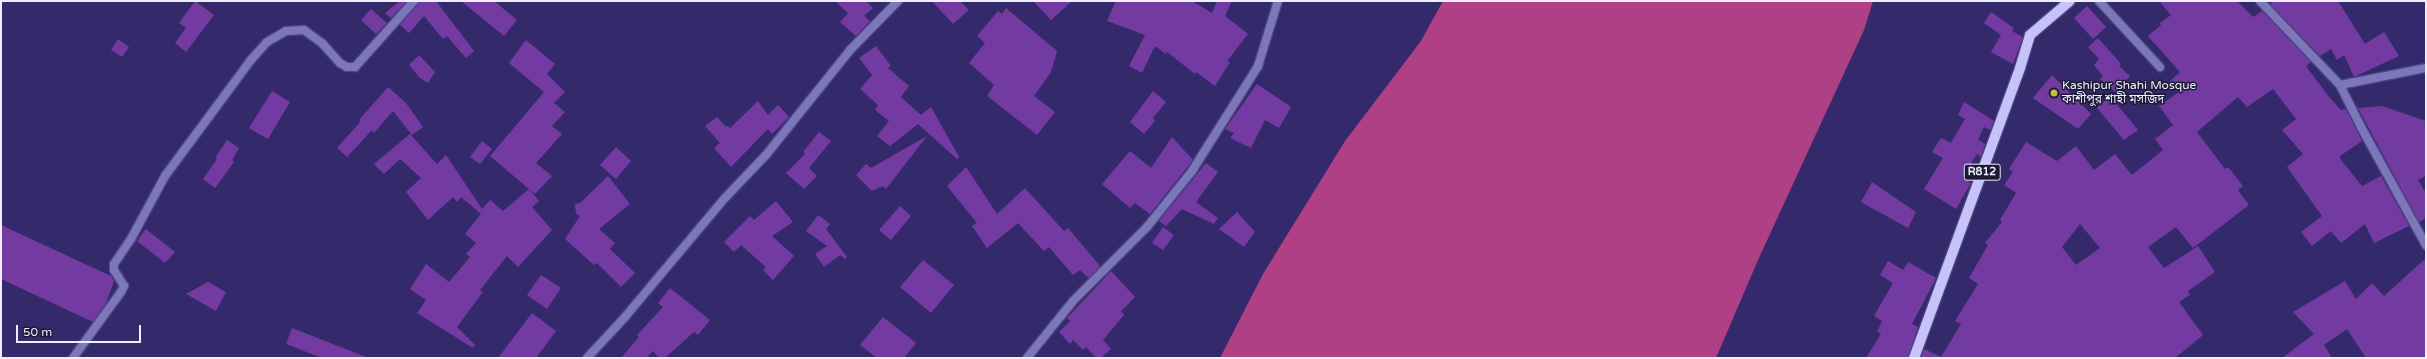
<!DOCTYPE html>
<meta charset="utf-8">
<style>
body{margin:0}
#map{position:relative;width:2427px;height:359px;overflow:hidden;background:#342a6b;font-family:"Varela Round","Noto Sans Bengali",sans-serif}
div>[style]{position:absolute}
.water>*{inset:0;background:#b04085}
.building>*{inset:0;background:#733ba2}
.roads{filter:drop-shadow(1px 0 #4e4580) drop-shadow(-1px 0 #4e4580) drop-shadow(0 1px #4e4580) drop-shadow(0 -1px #4e4580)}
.street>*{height:8px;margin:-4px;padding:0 4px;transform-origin:4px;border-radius:4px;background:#7c77ba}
.primary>*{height:10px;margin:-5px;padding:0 5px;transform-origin:5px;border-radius:5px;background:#c5c3fa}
.dots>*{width:11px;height:11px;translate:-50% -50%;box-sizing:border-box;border:2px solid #1d1a36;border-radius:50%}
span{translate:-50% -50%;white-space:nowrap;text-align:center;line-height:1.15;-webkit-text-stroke:3px #1d1a36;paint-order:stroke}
.shield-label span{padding:1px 3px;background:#1d1a36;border:1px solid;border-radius:3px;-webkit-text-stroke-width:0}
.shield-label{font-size:11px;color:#eeeefe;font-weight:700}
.poi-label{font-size:12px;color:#eeeefe}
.left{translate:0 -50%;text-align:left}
.frame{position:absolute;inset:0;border:2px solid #eeeefe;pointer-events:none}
.scale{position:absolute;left:16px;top:325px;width:125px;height:18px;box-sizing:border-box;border:2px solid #eeeefe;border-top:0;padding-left:5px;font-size:12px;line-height:14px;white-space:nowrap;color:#eeeefe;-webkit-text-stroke:3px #1d1a36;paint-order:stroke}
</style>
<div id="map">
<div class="water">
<i style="clip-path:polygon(1443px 1px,1873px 1px,1864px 30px,1758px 260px,1716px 358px,1220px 358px,1263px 274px,1345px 141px,1421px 41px)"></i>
</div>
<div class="building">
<i style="clip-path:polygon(195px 1px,214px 15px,186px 52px,175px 43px,186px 28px,179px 23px)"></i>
<i style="clip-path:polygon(400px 1px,407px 1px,391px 18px,385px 13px)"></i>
<i style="clip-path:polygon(419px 1px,436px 1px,474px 51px,466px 58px,447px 36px,443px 39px,424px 16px,409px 33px,400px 25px)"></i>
<i style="clip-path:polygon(461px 1px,494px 1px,517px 20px,504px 36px)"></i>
<i style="clip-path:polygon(835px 1px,866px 1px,873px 8px,864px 16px,870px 21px,856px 36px,840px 22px,848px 13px)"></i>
<i style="clip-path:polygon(932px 1px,960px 1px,969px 10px,953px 24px)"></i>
<i style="clip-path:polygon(1033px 1px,1072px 1px,1051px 20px)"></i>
<i style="clip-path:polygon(1116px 1px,1192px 1px,1212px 13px,1217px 1px,1232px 1px,1225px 16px,1248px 34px,1227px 61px,1230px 62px,1215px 86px,1196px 72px,1195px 74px,1167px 52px,1166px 54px,1155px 46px,1142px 73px,1129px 66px,1145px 35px,1107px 21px)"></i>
<i style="clip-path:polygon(evenodd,2159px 1px,2237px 1px,2253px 17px,2262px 11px,2311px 62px,2306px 66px,2329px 97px,2341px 110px,2346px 109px,2362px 141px,2340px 156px,2341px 160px,2362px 186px,2381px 176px,2409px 226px,2374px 243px,2365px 224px,2341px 243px,2331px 231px,2312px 246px,2301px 232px,2322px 216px,2287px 167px,2303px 154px,2282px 130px,2296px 119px,2273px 89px,2247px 107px,2238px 97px,2197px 132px,2225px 169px,2228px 167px,2243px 186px,2238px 190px,2249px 205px,2193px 248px,2176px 227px,2148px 247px,2164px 268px,2198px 246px,2215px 272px,2188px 291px,2190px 295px,2179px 302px,2203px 335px,2175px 358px,1921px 358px,1924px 349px,1941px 357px,1961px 324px,1955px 321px,1978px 284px,1969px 278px,1988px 245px,1985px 243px,2002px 222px,2000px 220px,2016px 193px,2004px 185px,2013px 172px,2009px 169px,2026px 142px,2057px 161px,2076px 146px,2094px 170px,2115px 154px,2132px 175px,2163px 150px,2155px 139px,2173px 125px,2159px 106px,2179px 92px,2170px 81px,2180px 72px,2148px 36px,2161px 25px,2160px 23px,2171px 15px,2159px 1px,2080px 224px,2100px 248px,2076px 265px,2062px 247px,2080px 224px)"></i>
<i style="clip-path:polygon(2274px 1px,2338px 1px,2365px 44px,2384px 32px,2399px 56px,2354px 77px,2344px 55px,2337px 60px,2331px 49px,2320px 56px,2270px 4px)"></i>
<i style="clip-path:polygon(2087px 6px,2106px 27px,2093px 39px,2074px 18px)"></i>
<i style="clip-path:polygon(1006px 8px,1057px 51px,1051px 72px,1034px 96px,1055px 112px,1037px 135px,987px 96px,994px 85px,969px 63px,985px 43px,977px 36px,998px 11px,1002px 14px)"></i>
<i style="clip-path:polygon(371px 9px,387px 23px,376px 34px,361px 20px)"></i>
<i style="clip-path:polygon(1991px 12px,2014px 28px,2012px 31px,2023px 37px,2013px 64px,1991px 52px,2001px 35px,1984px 23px)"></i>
<i style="clip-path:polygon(2098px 38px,2121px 64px,2119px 66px,2130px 76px,2115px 92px,2100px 79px,2103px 76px,2094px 65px,2099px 59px,2088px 47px)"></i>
<i style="clip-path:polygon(118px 39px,129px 47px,122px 57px,111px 50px)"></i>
<i style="clip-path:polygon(526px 40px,555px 64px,547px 74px,565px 92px,554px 103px,565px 112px,552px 126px,562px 134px,536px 163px,552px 176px,535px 194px,490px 156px,544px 92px,509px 63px)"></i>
<i style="clip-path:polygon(876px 46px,891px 66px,888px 68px,909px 86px,901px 97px,921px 115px,931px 107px,959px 157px,957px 159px,918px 124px,890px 146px,877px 136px,889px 121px,875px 110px,878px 105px,860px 89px,872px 75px,859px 58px)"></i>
<i style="clip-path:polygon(419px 55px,435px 72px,428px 83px,420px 78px,409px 65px)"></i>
<i style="clip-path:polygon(2052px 75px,2091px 114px,2078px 129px,2033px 98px)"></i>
<i style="clip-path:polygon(1257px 84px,1291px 107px,1279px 128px,1265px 120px,1251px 148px,1230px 138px,1234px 133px,1225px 129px)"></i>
<i style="clip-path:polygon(388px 87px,406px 103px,423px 127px,412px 135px,393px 111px,374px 133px,372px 130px,347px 157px,337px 148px,361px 121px,359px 120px)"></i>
<i style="clip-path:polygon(272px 91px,290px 102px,268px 139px,249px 128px)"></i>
<i style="clip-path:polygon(1153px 91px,1166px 102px,1153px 118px,1155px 121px,1144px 134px,1130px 122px)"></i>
<i style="clip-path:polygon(2110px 96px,2138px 130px,2124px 140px,2097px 108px)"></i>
<i style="clip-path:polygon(758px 101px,768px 115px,778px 105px,789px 117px,772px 134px,768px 129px,731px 167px,714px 148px,720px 143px,705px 126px,717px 117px,726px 127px,728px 126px,730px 128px)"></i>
<i style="clip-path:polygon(1964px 102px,1994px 121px,1991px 130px,1984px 127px,1978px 140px,1985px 144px,1981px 157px,1977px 154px,1962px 178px,1971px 183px,1956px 209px,1924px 189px,1943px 158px,1932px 152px,1941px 138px,1951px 143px,1965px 119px,1958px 115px)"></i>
<i style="clip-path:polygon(2382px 106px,2426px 121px,2426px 176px,2418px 180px,2426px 193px,2426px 218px,2419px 222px,2358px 108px)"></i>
<i style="clip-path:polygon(819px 132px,831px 141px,809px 168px,817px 176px,804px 189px,786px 173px,805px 154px,803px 152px)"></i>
<i style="clip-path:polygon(410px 134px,437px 164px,446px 155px,482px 209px,490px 200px,503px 211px,529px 189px,539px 201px,532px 207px,552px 230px,518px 267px,507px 256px,480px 290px,483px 292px,457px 327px,475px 345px,473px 348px,417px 313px,426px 300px,410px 289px,426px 264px,449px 282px,470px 257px,466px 254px,476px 243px,465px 234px,481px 214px,461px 197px,457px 202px,453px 197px,428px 220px,406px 192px,421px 178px,400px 159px,384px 174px,374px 164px)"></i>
<i style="clip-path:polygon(927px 136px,886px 189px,883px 186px,872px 191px,856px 175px,866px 164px,871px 168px)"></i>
<i style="clip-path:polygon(1172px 137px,1193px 160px,1150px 214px,1135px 203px,1130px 208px,1102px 184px,1130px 151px,1151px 168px)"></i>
<i style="clip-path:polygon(227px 140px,239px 148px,232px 160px,234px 162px,215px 188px,203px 179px,217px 159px,215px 158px)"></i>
<i style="clip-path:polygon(482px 141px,492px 149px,480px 164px,470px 157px)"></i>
<i style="clip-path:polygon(616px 147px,631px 161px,616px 179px,600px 165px)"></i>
<i style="clip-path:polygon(1206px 163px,1218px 172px,1196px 202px,1218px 218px,1214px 224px,1182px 209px,1166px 226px,1159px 221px)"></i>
<i style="clip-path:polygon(966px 167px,997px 214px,1025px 188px,1064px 231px,1068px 228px,1100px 266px,1089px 278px,1080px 270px,1073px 275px,1049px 247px,1044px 251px,1018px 223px,987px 248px,972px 226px,977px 223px,947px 186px)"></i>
<i style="clip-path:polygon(608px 176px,630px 204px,599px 229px,615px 243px,610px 249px,635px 273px,621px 287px,597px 263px,594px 265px,565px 239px,580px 216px,576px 214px,575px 204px,580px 203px)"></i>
<i style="clip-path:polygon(1872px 182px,1916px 212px,1908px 228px,1861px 202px)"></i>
<i style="clip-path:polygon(776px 201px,793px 222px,772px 236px,794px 256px,773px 280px,763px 270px,766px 267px,741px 245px,734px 252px,724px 242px,750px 216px,754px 220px)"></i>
<i style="clip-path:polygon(900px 206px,911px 216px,891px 240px,879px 230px)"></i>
<i style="clip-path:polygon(1237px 212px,1255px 232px,1244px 247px,1219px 229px)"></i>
<i style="clip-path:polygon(818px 215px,830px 224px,826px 229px,847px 257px,845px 259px,840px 255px,824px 267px,815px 254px,827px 246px,806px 231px)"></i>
<i style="clip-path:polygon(1px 225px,111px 276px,114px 281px,106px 303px,93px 322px,1px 279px)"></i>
<i style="clip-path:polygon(1163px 227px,1174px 235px,1163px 250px,1152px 243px)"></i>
<i style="clip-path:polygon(146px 229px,175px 252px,165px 263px,137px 241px)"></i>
<i style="clip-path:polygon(2426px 258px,2426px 358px,2366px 358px,2347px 329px,2324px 345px,2332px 358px,2282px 358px,2314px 334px,2293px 312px,2345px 281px,2356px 299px,2372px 283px,2384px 296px)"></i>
<i style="clip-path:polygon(923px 260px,954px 285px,931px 313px,900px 287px)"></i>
<i style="clip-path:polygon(1888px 261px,1903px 270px,1908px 262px,1936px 278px,1912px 324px,1918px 327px,1908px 358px,1866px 358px,1881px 334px,1877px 332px,1882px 321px,1874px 316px,1893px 283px,1880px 275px)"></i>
<i style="clip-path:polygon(1111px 271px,1135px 297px,1121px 311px,1124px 315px,1103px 340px,1111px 349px,1101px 358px,1096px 358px,1086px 347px,1083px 350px,1073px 340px,1070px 344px,1059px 332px,1070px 321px,1067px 318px)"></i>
<i style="clip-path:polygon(541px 275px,561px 288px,547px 309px,527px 295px)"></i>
<i style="clip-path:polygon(208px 282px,226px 292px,216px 311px,186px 294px)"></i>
<i style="clip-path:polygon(670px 288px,710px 320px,698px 335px,694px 332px,665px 358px,659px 358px,653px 351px,646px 358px,621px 358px,639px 337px,637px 335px,663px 307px,658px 303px)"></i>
<i style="clip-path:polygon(532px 313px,556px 331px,536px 358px,498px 358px)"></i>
<i style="clip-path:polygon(883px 317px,916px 343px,904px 358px,877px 358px,860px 345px)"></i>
<i style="clip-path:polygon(292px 328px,366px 357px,366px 358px,322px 358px,286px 344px)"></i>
</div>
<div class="roads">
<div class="street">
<i style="left:2099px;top:1px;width:90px;rotate:47.3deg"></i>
<i style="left:2260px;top:1px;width:116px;rotate:46.4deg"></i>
<i style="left:2340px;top:85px;width:47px;rotate:63.4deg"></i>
<i style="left:2361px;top:127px;width:135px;rotate:61.2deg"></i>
<i style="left:2340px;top:85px;width:88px;rotate:-11.2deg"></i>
<i style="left:73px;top:358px;width:82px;rotate:-54deg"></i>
<i style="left:121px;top:292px;width:7px;rotate:-63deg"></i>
<i style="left:124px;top:286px;width:19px;rotate:-122deg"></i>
<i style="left:114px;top:270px;width:6px;rotate:-90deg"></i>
<i style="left:114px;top:264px;width:30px;rotate:-56deg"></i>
<i style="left:131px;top:239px;width:72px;rotate:-61.6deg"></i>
<i style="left:165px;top:176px;width:143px;rotate:-53.5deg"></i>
<i style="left:250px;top:61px;width:25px;rotate:-48deg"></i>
<i style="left:267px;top:42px;width:22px;rotate:-30deg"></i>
<i style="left:286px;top:31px;width:18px;rotate:-3deg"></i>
<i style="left:304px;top:30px;width:22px;rotate:36deg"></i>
<i style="left:322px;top:43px;width:27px;rotate:48deg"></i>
<i style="left:340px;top:63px;width:8px;rotate:30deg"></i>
<i style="left:347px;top:67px;width:8px"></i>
<i style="left:355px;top:67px;width:89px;rotate:-48.2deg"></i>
<i style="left:587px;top:358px;width:56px;rotate:-47.2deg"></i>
<i style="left:625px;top:317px;width:155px;rotate:-50deg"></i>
<i style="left:725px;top:198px;width:59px;rotate:-46.4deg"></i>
<i style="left:766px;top:155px;width:134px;rotate:-51.3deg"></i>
<i style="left:850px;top:50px;width:69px;rotate:-45.6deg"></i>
<i style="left:1027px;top:358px;width:73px;rotate:-51.1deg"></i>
<i style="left:1073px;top:301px;width:105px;rotate:-45deg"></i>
<i style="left:1147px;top:227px;width:72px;rotate:-51.2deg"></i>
<i style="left:1192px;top:171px;width:124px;rotate:-57.8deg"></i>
<i style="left:1258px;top:66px;width:68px;rotate:-72.9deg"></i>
</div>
<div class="primary">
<i style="left:1914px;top:358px;width:309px;rotate:-69.9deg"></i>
<i style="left:2020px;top:68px;width:34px;rotate:-73deg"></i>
<i style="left:2030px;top:35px;width:52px;rotate:-40.4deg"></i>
</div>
</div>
<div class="dots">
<i style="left:2054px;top:93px;background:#c4bd3e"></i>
</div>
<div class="shield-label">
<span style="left:1982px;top:172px">R812</span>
</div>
<div class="poi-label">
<span class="left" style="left:2062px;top:93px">Kashipur Shahi Mosque<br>কাশীপুর শাহী মসজিদ</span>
</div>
<div class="frame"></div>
<div class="scale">50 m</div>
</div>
